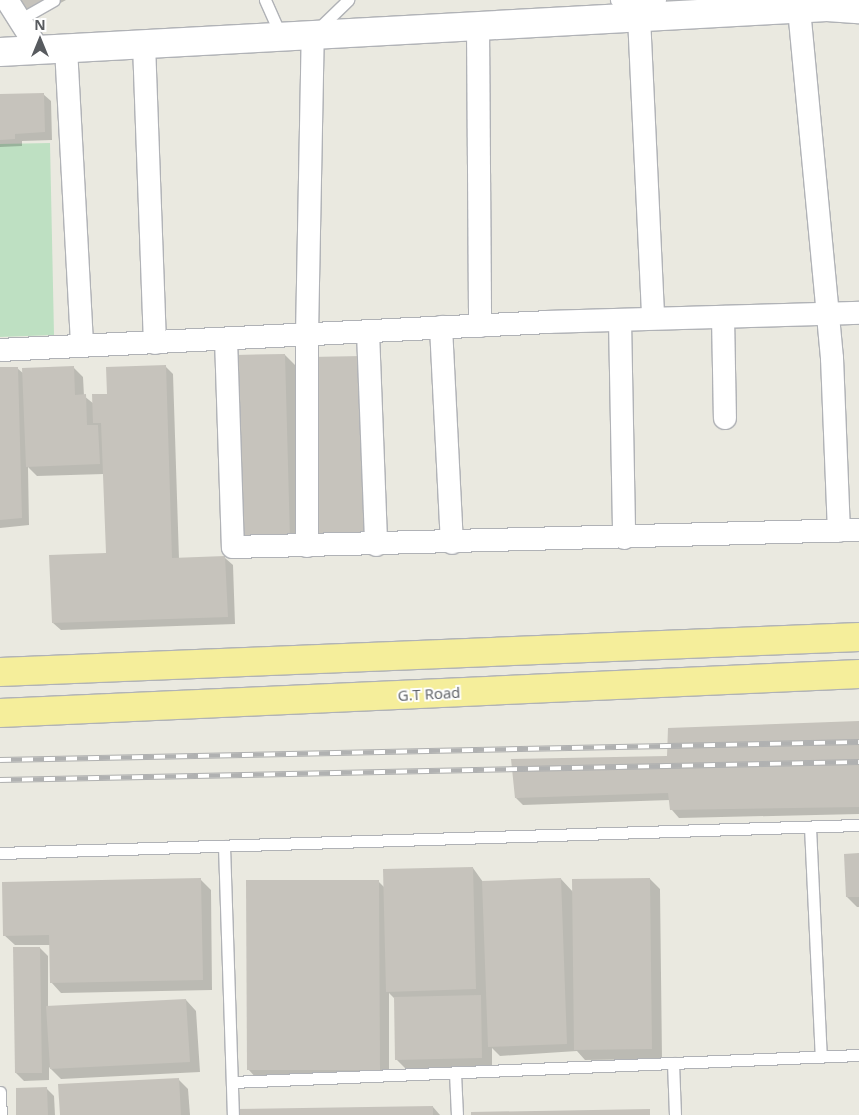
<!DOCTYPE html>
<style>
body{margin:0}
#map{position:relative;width:859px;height:1115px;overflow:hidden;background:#eae9e0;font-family:"Open Sans",sans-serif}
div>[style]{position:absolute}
.green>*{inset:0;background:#bee0c2}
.shadow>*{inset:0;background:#0003}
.building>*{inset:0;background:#c6c3bc}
.roads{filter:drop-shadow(1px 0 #b0b2b6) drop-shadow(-1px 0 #b0b2b6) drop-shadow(0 1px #b0b2b6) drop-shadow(0 -1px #b0b2b6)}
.service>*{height:11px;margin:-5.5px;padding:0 5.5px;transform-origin:5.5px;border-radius:5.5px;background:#fff}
.minor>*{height:22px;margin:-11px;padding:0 11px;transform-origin:11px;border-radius:11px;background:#fff}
.tertiary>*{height:28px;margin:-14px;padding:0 14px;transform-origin:14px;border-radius:14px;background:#fff}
.trunk>*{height:28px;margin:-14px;padding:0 14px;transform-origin:14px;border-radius:14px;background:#f5ee9b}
.rail>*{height:5.5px;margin-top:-2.75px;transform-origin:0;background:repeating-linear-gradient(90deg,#fff 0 11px,#b0b1b1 0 22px);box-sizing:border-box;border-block:1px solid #b0b1b1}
span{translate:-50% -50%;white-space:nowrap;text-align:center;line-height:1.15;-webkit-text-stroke:4px #fff;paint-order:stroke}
.street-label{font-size:15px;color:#585b5f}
.north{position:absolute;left:15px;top:15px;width:50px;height:50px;-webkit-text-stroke:4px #fff;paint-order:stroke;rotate:0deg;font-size:14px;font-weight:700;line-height:20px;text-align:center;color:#585b5f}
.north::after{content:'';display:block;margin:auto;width:18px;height:22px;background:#585b5f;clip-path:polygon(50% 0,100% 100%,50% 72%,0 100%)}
</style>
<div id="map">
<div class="green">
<i style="clip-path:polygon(50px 143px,54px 335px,0 337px,0 144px)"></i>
</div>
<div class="shadow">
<i style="clip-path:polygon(19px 0,66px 0,33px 18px)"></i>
<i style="clip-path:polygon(43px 94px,51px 101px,52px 140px,22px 141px,22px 146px,0 147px,0 95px)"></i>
<i style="clip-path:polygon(285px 355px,295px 365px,299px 549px,250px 551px)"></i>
<i style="clip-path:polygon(165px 366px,173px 374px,179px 559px,225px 558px,233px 565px,235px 624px,61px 630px,53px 623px,107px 555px,104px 474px,37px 476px,28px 467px,29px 525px,0 528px,0 369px,17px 368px,24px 374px,73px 367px,83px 377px,84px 396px,94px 404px)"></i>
<i style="clip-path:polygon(859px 722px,859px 814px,679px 818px,672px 810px,670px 800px,523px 805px,516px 798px,668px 758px)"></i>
<i style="clip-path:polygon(859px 855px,859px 907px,857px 907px,847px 897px)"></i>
<i style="clip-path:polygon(473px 868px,483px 882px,561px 879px,573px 892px,650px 879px,660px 889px,662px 1059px,585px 1060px,577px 1051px,500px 1056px,492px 1048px,492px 1068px,406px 1069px,396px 1059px,395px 999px,389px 993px,389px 1079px,258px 1080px,248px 1069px,378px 881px,384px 887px)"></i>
<i style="clip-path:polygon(201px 880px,211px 890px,212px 990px,61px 993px,51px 982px,50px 945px,15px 945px,4px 935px)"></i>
<i style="clip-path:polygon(40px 948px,48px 956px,48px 1008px,186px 1000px,196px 1011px,200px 1072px,61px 1079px,49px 1067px,49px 1080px,24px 1081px,16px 1073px)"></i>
<i style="clip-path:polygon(178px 1079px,188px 1089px,190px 1115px,61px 1115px)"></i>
<i style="clip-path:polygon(47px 1089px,54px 1096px,55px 1115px,17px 1115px)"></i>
<i style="clip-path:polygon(433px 1107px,440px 1115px,236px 1115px)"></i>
</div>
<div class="building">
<i style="clip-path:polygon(18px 0,45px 0,24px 11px)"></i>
<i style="clip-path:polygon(44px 93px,45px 132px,15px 134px,15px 139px,0 140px,0 94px)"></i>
<i style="clip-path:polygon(285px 354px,290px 539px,239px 542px,235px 355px)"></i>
<i style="clip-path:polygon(362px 356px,368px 542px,313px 542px,310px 357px)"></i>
<i style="clip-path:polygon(166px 365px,172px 558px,225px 556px,228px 617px,52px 623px,49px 555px,106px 553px,101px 423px,93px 423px,92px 394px,107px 394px,106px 367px)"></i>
<i style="clip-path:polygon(74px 366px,75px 395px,86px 394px,87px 425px,98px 425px,100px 464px,26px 467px,22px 368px)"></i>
<i style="clip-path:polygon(0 367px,18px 367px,22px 518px,0 520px)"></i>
<i style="clip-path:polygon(859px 721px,859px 807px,670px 810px,668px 793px,515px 798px,511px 759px,667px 756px,668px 728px)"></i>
<i style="clip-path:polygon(859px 853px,859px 897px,846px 897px,844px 854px)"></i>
<i style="clip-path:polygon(473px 867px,476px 989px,386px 992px,383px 869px)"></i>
<i style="clip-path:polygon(201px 878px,203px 980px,50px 983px,49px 935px,3px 936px,2px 882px)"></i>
<i style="clip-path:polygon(561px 878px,567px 1044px,488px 1047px,482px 881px)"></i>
<i style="clip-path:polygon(650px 878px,652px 1049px,574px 1050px,572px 879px)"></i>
<i style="clip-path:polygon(246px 880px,379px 880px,380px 1070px,247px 1070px)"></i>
<i style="clip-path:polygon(13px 947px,40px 947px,42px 1073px,15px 1073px)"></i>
<i style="clip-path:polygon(481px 995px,482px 1058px,395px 1060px,394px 997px)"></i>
<i style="clip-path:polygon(186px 999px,190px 1062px,50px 1069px,46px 1006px)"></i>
<i style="clip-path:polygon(179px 1078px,181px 1115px,60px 1115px,58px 1084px)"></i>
<i style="clip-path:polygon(47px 1087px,48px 1115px,16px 1115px,16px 1088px)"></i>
<i style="clip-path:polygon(433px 1106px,433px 1115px,235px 1115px,235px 1109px)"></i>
<i style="clip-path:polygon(650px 1109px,650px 1115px,471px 1115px,471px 1112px)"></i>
</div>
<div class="roads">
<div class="service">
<i style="left:265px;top:0;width:39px;rotate:66deg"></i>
<i style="left:616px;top:0;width:44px"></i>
<i style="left:19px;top:20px;width:40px;rotate:-29.7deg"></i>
<i style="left:316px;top:31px;width:45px;rotate:-44.1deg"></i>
<i style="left:810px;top:827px;width:230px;rotate:87.3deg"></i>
<i style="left:224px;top:846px;width:269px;rotate:88.1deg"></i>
<i style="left:0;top:853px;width:859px;rotate:-1.87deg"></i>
<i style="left:673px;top:1063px;width:52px;rotate:87.8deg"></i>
<i style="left:455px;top:1073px;width:42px;rotate:87.3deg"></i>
<i style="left:232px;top:1082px;width:628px;rotate:-2.47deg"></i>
<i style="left:0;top:1092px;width:23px;rotate:88deg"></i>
</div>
<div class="minor">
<i style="left:7px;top:0;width:58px;rotate:57.7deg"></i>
<i style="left:799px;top:9px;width:351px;rotate:84.6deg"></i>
<i style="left:832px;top:358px;width:173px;rotate:87.7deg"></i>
<i style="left:639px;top:17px;width:301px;rotate:87.3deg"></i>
<i style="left:478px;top:25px;width:301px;rotate:89.6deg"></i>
<i style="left:144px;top:44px;width:299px;rotate:87.9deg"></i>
<i style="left:66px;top:48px;width:298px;rotate:86.9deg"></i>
<i style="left:723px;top:317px;width:101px;rotate:88.9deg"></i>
<i style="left:620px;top:320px;width:218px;rotate:88.9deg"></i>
<i style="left:441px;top:327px;width:216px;rotate:87.1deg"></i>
<i style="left:368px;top:332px;width:213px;rotate:87.8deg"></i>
<i style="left:226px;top:339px;width:208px;rotate:88.1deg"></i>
<i style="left:233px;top:547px;width:626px;rotate:-1.56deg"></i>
<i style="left:0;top:350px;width:549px;rotate:-2.92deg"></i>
<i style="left:548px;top:322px;width:311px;rotate:-1.7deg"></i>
<i style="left:307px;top:546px;width:211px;rotate:-90deg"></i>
<i style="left:307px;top:335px;width:301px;rotate:-88.9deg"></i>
</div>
<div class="tertiary">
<i style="left:0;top:52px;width:828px;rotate:-3.11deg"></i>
<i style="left:827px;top:7px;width:32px;rotate:4deg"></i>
</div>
<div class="trunk">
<i style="left:0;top:672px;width:860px;rotate:-2.33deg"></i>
<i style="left:0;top:713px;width:860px;rotate:-2.6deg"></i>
</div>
</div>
<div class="rail">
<i style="left:0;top:760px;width:859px;rotate:-1.2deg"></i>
<i style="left:0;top:780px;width:859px;rotate:-1.2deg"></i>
</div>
<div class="street-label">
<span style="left:429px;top:694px;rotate:-3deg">G.T Road</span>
</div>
<div class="north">N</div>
</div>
